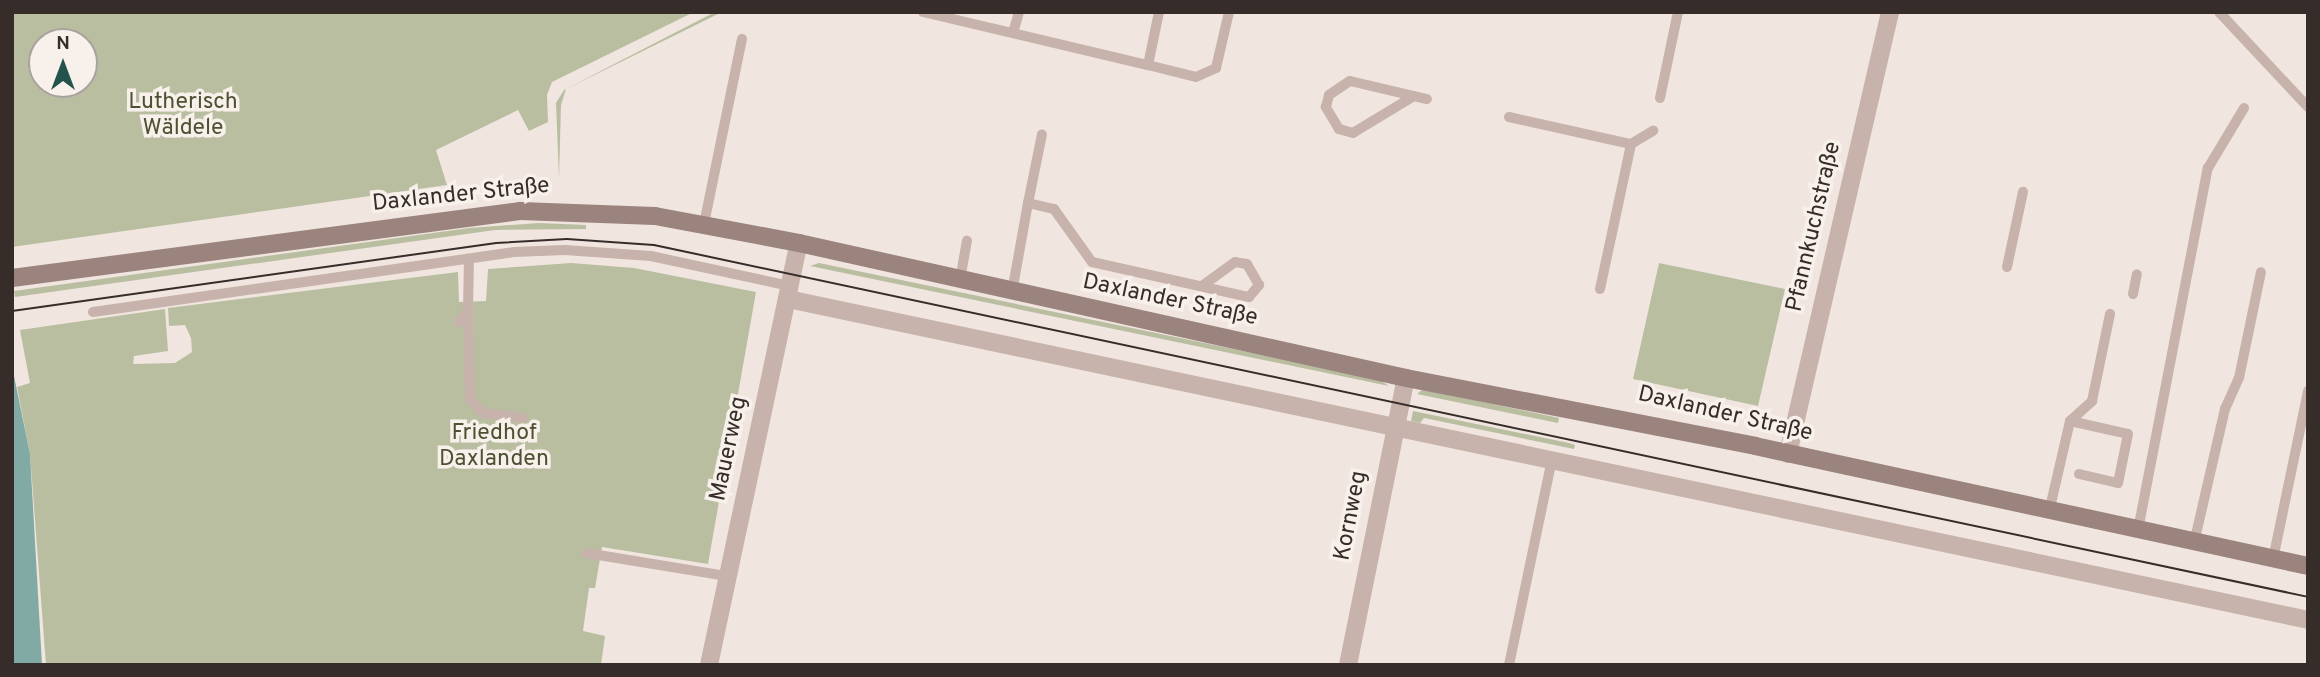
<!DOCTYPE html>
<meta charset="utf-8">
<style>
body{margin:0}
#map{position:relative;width:2320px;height:677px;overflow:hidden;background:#f0e5df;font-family:Overpass,sans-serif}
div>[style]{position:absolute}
.green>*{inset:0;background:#babea1}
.water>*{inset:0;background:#81aaa4}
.lane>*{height:10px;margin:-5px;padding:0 5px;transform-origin:5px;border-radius:5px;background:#c7b3ac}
.street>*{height:18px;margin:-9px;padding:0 9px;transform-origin:9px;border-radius:9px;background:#c7b3ac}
.secondary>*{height:18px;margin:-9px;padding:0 9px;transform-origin:9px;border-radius:9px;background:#9b837e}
.tram>*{height:2px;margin:-1px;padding:0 1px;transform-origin:1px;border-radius:1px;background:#362c2a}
span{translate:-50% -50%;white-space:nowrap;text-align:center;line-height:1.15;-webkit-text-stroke:7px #f8f0eb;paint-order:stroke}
.park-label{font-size:23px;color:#4c5231}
.street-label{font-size:23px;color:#362c2a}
.frame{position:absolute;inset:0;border:14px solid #362c2a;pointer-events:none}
.north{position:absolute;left:28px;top:28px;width:70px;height:70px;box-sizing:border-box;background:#f8f0eb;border:2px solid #aaa29e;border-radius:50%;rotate:0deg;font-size:19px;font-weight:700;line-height:28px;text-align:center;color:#362c2a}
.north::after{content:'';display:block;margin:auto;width:24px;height:32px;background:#24534d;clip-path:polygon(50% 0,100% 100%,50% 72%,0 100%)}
</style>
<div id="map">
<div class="green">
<i style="clip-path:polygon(evenodd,12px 12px,694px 12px,552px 82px,547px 95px,548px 122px,529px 131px,518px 110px,436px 150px,447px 185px,12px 247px,12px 12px,84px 42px,84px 84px,42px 84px,42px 42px,84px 42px)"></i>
<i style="clip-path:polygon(715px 12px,722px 12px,566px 89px,561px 105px,559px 178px,556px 103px,564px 90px)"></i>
<i style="clip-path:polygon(539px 223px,586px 225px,586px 229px,495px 230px,15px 297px,14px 291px,469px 228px)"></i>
<i style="clip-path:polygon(571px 263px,634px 268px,756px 292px,708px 564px,602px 547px,595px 588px,589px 588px,583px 631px,605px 636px,601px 665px,46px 665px,30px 454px,17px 387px,30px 383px,20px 330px,165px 309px,168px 351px,134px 356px,133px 364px,175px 363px,192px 352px,191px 338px,185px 325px,169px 326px,168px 308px,458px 272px,459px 302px,486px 301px,488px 269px)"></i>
<i style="clip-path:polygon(819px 263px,1378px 379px,1389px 386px,810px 266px)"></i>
<i style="clip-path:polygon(1659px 263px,1785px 289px,1758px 406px,1633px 379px)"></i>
<i style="clip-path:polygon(1422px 390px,1431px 391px,1559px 418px,1558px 423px,1417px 394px)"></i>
<i style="clip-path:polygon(1413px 411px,1569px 443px,1575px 445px,1574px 449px,1424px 418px,1420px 423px,1411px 421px)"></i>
</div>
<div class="water">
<i style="clip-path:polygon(12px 366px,30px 454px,42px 665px,12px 665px)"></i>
</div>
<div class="lane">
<i style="left:923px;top:12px;width:231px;rotate:13.3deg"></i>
<i style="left:1159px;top:12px;width:54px;rotate:101.7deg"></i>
<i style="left:1148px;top:65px;width:49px;rotate:14deg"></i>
<i style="left:1196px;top:77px;width:22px;rotate:-24deg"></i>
<i style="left:1216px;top:68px;width:57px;rotate:-76.9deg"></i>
<i style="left:2219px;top:12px;width:130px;rotate:46.9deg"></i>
<i style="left:1013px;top:33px;width:22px;rotate:-74deg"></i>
<i style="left:1414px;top:96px;width:71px;rotate:148.8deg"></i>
<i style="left:1353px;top:133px;width:15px;rotate:-164deg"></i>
<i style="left:1339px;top:129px;width:26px;rotate:-121deg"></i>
<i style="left:1326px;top:107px;width:12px;rotate:-76deg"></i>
<i style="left:1329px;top:95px;width:25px;rotate:-34deg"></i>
<i style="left:1350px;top:81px;width:79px;rotate:13.2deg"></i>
<i style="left:1660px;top:98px;width:88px;rotate:-78.2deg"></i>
<i style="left:1509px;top:117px;width:125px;rotate:12.5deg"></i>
<i style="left:1631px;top:144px;width:26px;rotate:-31deg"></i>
<i style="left:1028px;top:203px;width:70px;rotate:-78.5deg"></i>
<i style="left:704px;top:224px;width:189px;rotate:-78.4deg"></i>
<i style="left:2007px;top:267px;width:77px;rotate:-78deg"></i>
<i style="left:960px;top:280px;width:40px;rotate:-80deg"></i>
<i style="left:1600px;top:289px;width:148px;rotate:-77.9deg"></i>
<i style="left:1012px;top:292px;width:90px;rotate:-79.8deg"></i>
<i style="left:1028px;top:203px;width:27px;rotate:13deg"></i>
<i style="left:1054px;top:209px;width:65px;rotate:54.4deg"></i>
<i style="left:1092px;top:262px;width:161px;rotate:12.6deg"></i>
<i style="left:1249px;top:297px;width:16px;rotate:-50deg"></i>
<i style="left:1259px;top:285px;width:24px;rotate:-120deg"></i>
<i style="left:1247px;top:264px;width:12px;rotate:-171deg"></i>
<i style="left:1235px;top:262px;width:41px;rotate:144deg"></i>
<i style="left:2133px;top:294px;width:20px;rotate:-79deg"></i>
<i style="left:468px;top:310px;width:89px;rotate:88.7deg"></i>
<i style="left:470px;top:399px;width:19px;rotate:47deg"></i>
<i style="left:483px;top:413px;width:40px;rotate:7.1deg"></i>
<i style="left:93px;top:312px;width:425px;rotate:-8.1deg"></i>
<i style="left:514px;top:252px;width:51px;rotate:-2.2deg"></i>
<i style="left:565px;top:250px;width:86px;rotate:4deg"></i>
<i style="left:651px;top:256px;width:142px;rotate:12.2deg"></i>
<i style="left:459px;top:322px;width:15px;rotate:-53deg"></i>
<i style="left:468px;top:310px;width:51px;rotate:-88.9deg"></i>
<i style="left:2070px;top:421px;width:59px;rotate:12.6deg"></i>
<i style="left:2128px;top:434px;width:50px;rotate:101.5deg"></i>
<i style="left:2118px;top:483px;width:40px;rotate:-167deg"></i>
<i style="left:2049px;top:512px;width:93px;rotate:-77deg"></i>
<i style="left:2070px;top:421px;width:30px;rotate:-42deg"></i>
<i style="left:2092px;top:401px;width:89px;rotate:-78.3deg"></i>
<i style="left:2138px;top:530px;width:369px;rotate:-79.1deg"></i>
<i style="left:2208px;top:168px;width:70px;rotate:-59deg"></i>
<i style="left:2194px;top:543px;width:138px;rotate:-77deg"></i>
<i style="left:2225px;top:409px;width:34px;rotate:-66deg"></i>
<i style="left:2239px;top:378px;width:108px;rotate:-78.3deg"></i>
<i style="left:586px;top:553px;width:143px;rotate:9.3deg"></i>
<i style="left:2273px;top:559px;width:172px;rotate:-78.2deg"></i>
<i style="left:1509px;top:665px;width:209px;rotate:-78.2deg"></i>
</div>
<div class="street">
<i style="left:788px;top:299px;width:1554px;rotate:11.92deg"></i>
<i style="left:1788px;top:454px;width:454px;rotate:-77deg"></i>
<i style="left:709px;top:665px;width:431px;rotate:-78deg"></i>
<i style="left:1348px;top:665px;width:293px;rotate:-78.6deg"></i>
</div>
<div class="secondary">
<i style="left:12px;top:278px;width:512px;rotate:-7.51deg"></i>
<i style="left:520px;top:211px;width:135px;rotate:2.1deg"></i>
<i style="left:655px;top:216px;width:147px;rotate:10.6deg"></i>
<i style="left:799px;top:243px;width:622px;rotate:12.54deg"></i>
<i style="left:1406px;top:378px;width:356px;rotate:11deg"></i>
<i style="left:1755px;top:446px;width:566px;rotate:12.24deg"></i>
</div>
<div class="tram">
<i style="left:12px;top:311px;width:489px;rotate:-8deg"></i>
<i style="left:496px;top:243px;width:71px;rotate:-3.2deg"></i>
<i style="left:567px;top:239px;width:87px;rotate:3.9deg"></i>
<i style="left:654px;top:245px;width:1691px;rotate:12.01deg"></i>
</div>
<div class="park-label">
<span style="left:183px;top:116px">Lutherisch<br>Wäldele</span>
<span style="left:494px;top:447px">Friedhof<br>Daxlanden</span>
</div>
<div class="street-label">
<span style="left:461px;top:196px;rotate:-6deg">Daxlander Straße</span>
<span style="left:1815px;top:227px;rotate:-77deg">Pfannkuchstraße</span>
<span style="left:1170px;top:301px;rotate:12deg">Daxlander Straße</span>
<span style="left:1725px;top:415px;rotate:13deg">Daxlander Straße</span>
<span style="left:730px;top:449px;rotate:-78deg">Mauerweg</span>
<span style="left:1352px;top:516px;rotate:-79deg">Kornweg</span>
</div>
<div class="frame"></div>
<div class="north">N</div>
</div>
